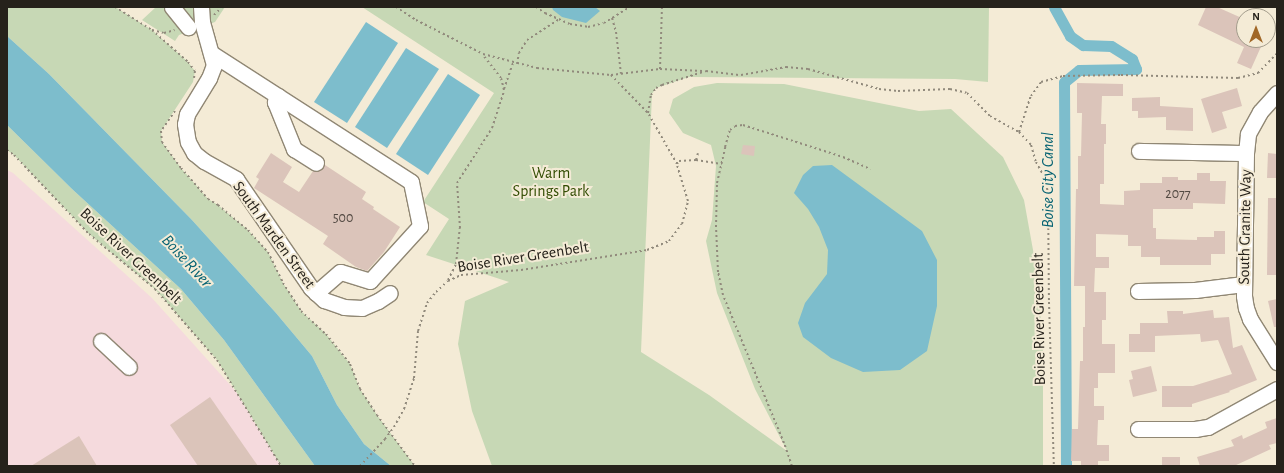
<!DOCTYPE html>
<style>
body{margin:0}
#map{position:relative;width:1284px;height:473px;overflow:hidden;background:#f4ebd6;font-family:"Alegreya Sans",sans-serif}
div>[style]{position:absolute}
.commercial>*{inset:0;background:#f5dadd}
.green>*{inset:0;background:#c7d8b5}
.water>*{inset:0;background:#7dbdcc}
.canal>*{height:11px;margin:-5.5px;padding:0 5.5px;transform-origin:5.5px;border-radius:5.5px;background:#7dbdcc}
.building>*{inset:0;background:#dbc4ba}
.path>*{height:2px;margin-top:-1px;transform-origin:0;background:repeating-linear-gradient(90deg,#918a7c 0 2px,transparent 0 5px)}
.roads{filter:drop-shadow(1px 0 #908774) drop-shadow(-1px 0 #908774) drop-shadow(0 1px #908774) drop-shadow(0 -1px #908774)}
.minor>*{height:15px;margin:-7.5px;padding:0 7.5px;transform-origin:7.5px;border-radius:7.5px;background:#fff}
span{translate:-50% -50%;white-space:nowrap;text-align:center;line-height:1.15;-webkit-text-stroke:4px #f4ebd6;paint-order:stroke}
.number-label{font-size:14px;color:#534a43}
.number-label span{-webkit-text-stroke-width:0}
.park-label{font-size:16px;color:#324c02}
.street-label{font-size:16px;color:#26221b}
.water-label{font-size:17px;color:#056272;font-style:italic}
.frame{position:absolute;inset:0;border:8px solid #26221b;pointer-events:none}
.north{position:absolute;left:1236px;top:8px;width:40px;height:40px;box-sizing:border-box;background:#f4ebd6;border:1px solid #a29b8b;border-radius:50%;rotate:0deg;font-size:11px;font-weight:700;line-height:16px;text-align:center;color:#26221b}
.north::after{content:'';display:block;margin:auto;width:14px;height:18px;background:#a16727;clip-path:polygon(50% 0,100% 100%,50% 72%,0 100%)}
</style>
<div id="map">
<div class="commercial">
<i style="clip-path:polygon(7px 170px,13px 173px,152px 298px,303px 466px,7px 466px)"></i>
</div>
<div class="green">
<i style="clip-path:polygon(7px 7px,115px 7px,152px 30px,188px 62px,195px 71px,193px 82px,161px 131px,162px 142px,181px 168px,208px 199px,218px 205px,248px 230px,268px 252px,283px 283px,301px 311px,326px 334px,350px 364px,360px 389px,377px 415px,415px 466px,391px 466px,364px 444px,337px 405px,312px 356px,276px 313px,192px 220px,49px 74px,7px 36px)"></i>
<i style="clip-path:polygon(156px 7px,225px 7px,215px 22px,179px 35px,175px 41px,142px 20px)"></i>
<i style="clip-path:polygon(362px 7px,989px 7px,988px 82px,955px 79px,689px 77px,656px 88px,652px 94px,641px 352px,709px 395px,787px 451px,755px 389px,717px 293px,706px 241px,712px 220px,716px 166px,711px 145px,683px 133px,669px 113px,673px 99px,694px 87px,717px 83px,784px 84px,919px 111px,951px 109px,1003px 157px,1024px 200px,1035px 261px,1043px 342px,1043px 466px,492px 466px,472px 411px,458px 344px,465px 301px,509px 282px,426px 255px,449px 219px,423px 202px,494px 93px)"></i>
<i style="clip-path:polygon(7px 125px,72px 189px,181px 289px,224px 340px,315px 466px,281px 466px,217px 360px,155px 289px,89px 234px,14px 155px,7px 150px)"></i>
</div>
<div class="water">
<i style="clip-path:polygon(552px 7px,595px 7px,600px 11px,586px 23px,562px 17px,553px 10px)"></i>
<i style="clip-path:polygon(366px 22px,398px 43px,347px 123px,314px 102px)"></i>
<i style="clip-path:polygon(7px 36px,49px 74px,192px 220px,276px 313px,312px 356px,337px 405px,364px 444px,391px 466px,315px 466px,224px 340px,181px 289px,72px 189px,7px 125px)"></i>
<i style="clip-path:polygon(406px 48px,439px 69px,387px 148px,355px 127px)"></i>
<i style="clip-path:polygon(448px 74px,480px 95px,428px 175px,396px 154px)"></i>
<i style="clip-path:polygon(832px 165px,922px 231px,937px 260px,937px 306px,927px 351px,900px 370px,863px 372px,831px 358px,803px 337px,798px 323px,805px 303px,827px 274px,828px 250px,819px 227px,808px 209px,794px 193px,803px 175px,813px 166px)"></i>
</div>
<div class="canal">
<i style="left:1054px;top:7px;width:33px;rotate:61deg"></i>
<i style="left:1070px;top:36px;width:16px;rotate:35deg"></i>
<i style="left:1083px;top:45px;width:28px;rotate:2deg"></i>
<i style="left:1111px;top:46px;width:25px;rotate:32deg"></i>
<i style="left:1132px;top:59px;width:11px;rotate:68deg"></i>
<i style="left:1136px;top:69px;width:57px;rotate:179deg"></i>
<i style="left:1079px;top:70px;width:19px;rotate:141deg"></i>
<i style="left:1064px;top:82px;width:384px;rotate:89.7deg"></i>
</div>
<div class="building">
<i style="clip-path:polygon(1206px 7px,1217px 7px,1244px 19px,1244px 40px,1264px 40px,1251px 69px,1237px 63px,1244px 47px,1198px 25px)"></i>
<i style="clip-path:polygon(1077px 83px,1123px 84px,1123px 96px,1102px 96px,1101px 124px,1106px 124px,1106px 144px,1104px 144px,1104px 184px,1100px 184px,1100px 204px,1124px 205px,1124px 191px,1140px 190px,1140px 183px,1162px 183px,1162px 177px,1178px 177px,1178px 180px,1197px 180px,1197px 173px,1210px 173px,1210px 181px,1226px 181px,1225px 204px,1193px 203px,1193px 209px,1153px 209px,1153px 228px,1156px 228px,1156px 239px,1197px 240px,1197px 237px,1214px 237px,1214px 231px,1225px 231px,1225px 254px,1211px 254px,1211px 265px,1160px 265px,1160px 257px,1141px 257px,1141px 246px,1128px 246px,1128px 235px,1096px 234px,1096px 257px,1109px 257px,1109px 268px,1095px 268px,1094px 292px,1106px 292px,1106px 320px,1102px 320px,1102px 344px,1115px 344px,1115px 373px,1098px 373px,1098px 388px,1094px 388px,1094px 406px,1104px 406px,1104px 420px,1098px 420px,1097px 445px,1109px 445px,1109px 461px,1098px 461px,1098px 466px,1081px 466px,1081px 461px,1071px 461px,1072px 429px,1078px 429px,1080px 361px,1083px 361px,1083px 327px,1085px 327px,1085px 286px,1074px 286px,1076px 189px,1078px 189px,1078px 156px,1081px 156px,1082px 113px,1077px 113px)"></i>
<i style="clip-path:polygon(1237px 88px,1242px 106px,1222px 112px,1227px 128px,1212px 133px,1201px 99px)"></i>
<i style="clip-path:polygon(1160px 97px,1160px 106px,1193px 108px,1193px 131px,1166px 130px,1166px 117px,1138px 118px,1138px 111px,1132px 111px,1132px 98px)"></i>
<i style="clip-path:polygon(743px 145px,755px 146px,754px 156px,741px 154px)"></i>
<i style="clip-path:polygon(271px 153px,292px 167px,283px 182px,299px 192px,313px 171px,320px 171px,325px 165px,366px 192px,362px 199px,374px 207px,373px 209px,400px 227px,384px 252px,367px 271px,356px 267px,323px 244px,328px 236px,254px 188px,259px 179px,256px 177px)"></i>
<i style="clip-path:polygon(1268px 153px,1277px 154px,1277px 178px,1267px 178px)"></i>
<i style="clip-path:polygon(1268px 198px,1277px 198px,1277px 275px,1267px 275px)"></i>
<i style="clip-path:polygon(1277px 299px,1277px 327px,1274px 327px,1268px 301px)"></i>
<i style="clip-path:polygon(1213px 310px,1214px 318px,1229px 317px,1233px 348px,1242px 345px,1257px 380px,1229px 391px,1230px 392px,1192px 404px,1192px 407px,1162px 407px,1162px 386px,1193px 386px,1232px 374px,1218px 340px,1201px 342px,1200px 334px,1155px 336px,1155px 352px,1129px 352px,1129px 334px,1140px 334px,1140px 323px,1168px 323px,1167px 311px,1183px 311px,1183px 314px)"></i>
<i style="clip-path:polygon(1151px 366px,1157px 391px,1133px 397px,1129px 380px,1133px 379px,1131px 371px)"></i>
<i style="clip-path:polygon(210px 397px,258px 466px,198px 466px,170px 425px)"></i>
<i style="clip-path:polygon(1277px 418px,1277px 443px,1269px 445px,1271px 449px,1234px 466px,1200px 466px,1197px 457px,1234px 446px,1231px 440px,1242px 435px,1243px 439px,1267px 428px,1265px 422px)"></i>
<i style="clip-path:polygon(79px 436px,97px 466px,31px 466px)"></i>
<i style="clip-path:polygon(1162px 457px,1180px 457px,1180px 466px,1162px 466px)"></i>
</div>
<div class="path">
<i style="left:115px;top:7px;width:44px;rotate:31.9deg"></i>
<i style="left:152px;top:30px;width:12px;rotate:14deg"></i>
<i style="left:164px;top:33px;width:11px;rotate:-15deg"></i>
<i style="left:396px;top:7px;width:24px;rotate:33deg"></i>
<i style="left:416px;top:20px;width:75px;rotate:26.9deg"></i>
<i style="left:483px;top:54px;width:56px;rotate:14.5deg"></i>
<i style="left:537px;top:68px;width:74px;rotate:5.4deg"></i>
<i style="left:611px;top:75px;width:49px;rotate:-7deg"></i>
<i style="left:660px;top:69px;width:43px;rotate:2.7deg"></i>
<i style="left:536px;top:7px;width:11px;rotate:34deg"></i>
<i style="left:545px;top:13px;width:27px;rotate:24deg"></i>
<i style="left:570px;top:24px;width:18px;rotate:9deg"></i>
<i style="left:588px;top:27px;width:16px;rotate:-14deg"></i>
<i style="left:604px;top:23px;width:31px;rotate:-32deg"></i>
<i style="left:214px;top:15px;width:11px;rotate:-45deg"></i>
<i style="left:612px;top:18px;width:15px;rotate:74deg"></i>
<i style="left:616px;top:32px;width:42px;rotate:83.2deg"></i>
<i style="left:152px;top:30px;width:48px;rotate:41.6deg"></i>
<i style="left:188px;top:62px;width:11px;rotate:52deg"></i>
<i style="left:195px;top:71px;width:7px;rotate:98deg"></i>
<i style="left:517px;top:64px;width:11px;rotate:-80deg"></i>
<i style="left:519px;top:53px;width:15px;rotate:-58deg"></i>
<i style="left:527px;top:40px;width:38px;rotate:-33deg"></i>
<i style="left:660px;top:69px;width:62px;rotate:-88.2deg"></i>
<i style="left:611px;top:75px;width:53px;rotate:45.8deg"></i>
<i style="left:504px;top:89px;width:28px;rotate:-71deg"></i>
<i style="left:175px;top:111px;width:24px;rotate:125deg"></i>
<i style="left:161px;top:131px;width:11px;rotate:85deg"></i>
<i style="left:162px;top:142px;width:32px;rotate:54deg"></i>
<i style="left:181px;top:168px;width:41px;rotate:48.9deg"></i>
<i style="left:208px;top:199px;width:12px;rotate:31deg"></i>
<i style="left:218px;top:205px;width:39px;rotate:40deg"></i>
<i style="left:248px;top:230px;width:30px;rotate:48deg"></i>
<i style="left:268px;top:252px;width:34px;rotate:64deg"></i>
<i style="left:283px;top:283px;width:33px;rotate:57deg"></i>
<i style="left:301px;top:311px;width:34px;rotate:43deg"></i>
<i style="left:326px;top:334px;width:38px;rotate:51deg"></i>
<i style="left:350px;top:364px;width:27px;rotate:68deg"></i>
<i style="left:360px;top:389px;width:31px;rotate:57deg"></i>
<i style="left:377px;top:415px;width:64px;rotate:53.3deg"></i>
<i style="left:1019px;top:132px;width:38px;rotate:-72deg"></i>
<i style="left:1031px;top:96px;width:17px;rotate:-54deg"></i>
<i style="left:1041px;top:82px;width:23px;rotate:-15deg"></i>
<i style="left:1063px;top:76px;width:58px;rotate:-1deg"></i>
<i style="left:1121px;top:75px;width:117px;rotate:1.5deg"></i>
<i style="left:1238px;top:78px;width:21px;rotate:-14deg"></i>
<i style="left:1258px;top:73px;width:28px;rotate:-46deg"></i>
<i style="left:7px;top:150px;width:9px;rotate:36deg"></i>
<i style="left:14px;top:155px;width:109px;rotate:46.5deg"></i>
<i style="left:89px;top:234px;width:86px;rotate:39.8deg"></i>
<i style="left:155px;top:289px;width:94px;rotate:48.9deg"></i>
<i style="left:217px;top:360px;width:124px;rotate:58.9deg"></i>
<i style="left:696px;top:160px;width:26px;rotate:9deg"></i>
<i style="left:677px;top:164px;width:4px;rotate:-56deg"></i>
<i style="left:679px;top:161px;width:17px;rotate:-3deg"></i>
<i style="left:696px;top:160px;width:7px;rotate:-74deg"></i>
<i style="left:448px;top:280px;width:18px;rotate:-63deg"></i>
<i style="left:456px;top:264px;width:36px;rotate:-84deg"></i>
<i style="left:460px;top:228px;width:45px;rotate:-93.8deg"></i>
<i style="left:457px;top:183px;width:65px;rotate:-57.5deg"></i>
<i style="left:492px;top:128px;width:40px;rotate:-72deg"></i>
<i style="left:504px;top:90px;width:12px;rotate:-104deg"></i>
<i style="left:501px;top:78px;width:29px;rotate:-128deg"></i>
<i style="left:360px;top:466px;width:37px;rotate:-47deg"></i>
<i style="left:385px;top:439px;width:15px;rotate:-53deg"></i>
<i style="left:394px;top:427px;width:21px;rotate:-61deg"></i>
<i style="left:404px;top:409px;width:33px;rotate:-72deg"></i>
<i style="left:414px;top:378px;width:47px;rotate:-85.1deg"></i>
<i style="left:418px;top:331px;width:29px;rotate:-72deg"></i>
<i style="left:427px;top:303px;width:14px;rotate:-51deg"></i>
<i style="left:436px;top:292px;width:16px;rotate:-43deg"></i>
<i style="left:448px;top:281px;width:14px;rotate:-25deg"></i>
<i style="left:461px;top:275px;width:60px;rotate:-4.8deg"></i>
<i style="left:521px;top:270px;width:128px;rotate:-9deg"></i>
<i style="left:647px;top:250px;width:24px;rotate:-22deg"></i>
<i style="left:669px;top:241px;width:21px;rotate:-53deg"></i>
<i style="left:682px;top:224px;width:24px;rotate:-75deg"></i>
<i style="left:688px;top:201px;width:39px;rotate:-107deg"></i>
<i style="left:677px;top:164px;width:59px;rotate:-119.6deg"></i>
<i style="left:648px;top:113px;width:18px;rotate:-81deg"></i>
<i style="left:651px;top:95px;width:9px;rotate:-54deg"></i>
<i style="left:656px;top:88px;width:7px;rotate:-27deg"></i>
<i style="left:662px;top:85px;width:46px;rotate:-17.7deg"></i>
<i style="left:706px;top:71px;width:35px;rotate:7deg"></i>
<i style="left:741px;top:75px;width:46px;rotate:-10.1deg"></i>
<i style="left:786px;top:67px;width:22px;rotate:5deg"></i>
<i style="left:808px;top:69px;width:74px;rotate:15.7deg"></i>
<i style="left:879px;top:89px;width:19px;rotate:6deg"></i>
<i style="left:898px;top:91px;width:52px;rotate:-2.2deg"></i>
<i style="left:950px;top:89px;width:17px;rotate:13deg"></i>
<i style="left:967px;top:93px;width:33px;rotate:45deg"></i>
<i style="left:990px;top:116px;width:33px;rotate:29deg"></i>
<i style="left:1019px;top:132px;width:18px;rotate:47deg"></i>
<i style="left:1031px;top:145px;width:18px;rotate:74deg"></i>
<i style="left:1036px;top:162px;width:18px;rotate:61deg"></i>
<i style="left:1045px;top:178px;width:15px;rotate:79deg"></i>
<i style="left:1048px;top:193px;width:109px;rotate:89.5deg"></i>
<i style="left:1049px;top:302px;width:164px;rotate:88.3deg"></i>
<i style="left:792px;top:466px;width:24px;rotate:-109deg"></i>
<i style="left:784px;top:443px;width:160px;rotate:-112.4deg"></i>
<i style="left:723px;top:295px;width:24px;rotate:-102deg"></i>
<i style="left:718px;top:272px;width:45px;rotate:-92.5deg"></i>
<i style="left:716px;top:227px;width:44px;rotate:-88.7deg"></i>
<i style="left:717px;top:183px;width:37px;rotate:-77deg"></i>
<i style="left:725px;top:147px;width:18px;rotate:-74deg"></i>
<i style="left:730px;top:130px;width:6px;rotate:-39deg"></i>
<i style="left:735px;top:126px;width:8px;rotate:-7deg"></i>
<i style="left:743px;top:125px;width:105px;rotate:17.7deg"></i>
<i style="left:843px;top:157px;width:30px;rotate:24deg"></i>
</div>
<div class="roads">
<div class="minor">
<i style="left:172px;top:7px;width:26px;rotate:51deg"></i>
<i style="left:201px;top:7px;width:15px;rotate:86deg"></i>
<i style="left:202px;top:22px;width:45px;rotate:74.4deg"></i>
<i style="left:214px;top:65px;width:14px;rotate:111deg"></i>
<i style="left:209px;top:78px;width:42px;rotate:121.4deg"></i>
<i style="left:187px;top:114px;width:10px;rotate:101deg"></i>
<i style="left:185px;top:124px;width:18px;rotate:81deg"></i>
<i style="left:188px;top:142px;width:13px;rotate:61deg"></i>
<i style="left:194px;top:153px;width:13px;rotate:39deg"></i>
<i style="left:204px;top:161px;width:37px;rotate:29deg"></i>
<i style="left:236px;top:179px;width:132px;rotate:55.5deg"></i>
<i style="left:311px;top:288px;width:18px;rotate:43deg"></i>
<i style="left:324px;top:300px;width:21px;rotate:19deg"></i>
<i style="left:344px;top:307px;width:18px;rotate:3deg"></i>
<i style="left:362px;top:308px;width:17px;rotate:-24deg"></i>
<i style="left:378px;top:301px;width:14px;rotate:-34deg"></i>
<i style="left:211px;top:53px;width:238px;rotate:32.8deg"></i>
<i style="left:411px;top:182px;width:45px;rotate:78.4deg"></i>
<i style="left:420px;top:226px;width:74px;rotate:132.3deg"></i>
<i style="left:370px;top:281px;width:31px;rotate:-163deg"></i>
<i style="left:340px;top:272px;width:32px;rotate:139deg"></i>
<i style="left:1277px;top:93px;width:25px;rotate:132deg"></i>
<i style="left:1260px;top:112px;width:25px;rotate:119deg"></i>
<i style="left:1248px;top:134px;width:19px;rotate:96deg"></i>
<i style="left:1246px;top:153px;width:143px;rotate:90.8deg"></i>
<i style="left:1244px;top:296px;width:12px;rotate:81deg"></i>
<i style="left:1246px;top:308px;width:12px;rotate:70deg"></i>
<i style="left:1250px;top:319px;width:51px;rotate:57.9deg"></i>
<i style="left:278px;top:96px;width:7px;rotate:117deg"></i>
<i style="left:275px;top:102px;width:51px;rotate:68deg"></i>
<i style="left:294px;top:149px;width:26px;rotate:32deg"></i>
<i style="left:1139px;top:151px;width:107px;rotate:1.1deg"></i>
<i style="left:1138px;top:291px;width:57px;rotate:-1deg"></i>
<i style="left:1195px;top:290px;width:49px;rotate:-7deg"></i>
<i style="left:101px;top:341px;width:38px;rotate:43deg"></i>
<i style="left:1138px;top:429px;width:57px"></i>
<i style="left:1195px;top:429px;width:13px;rotate:-9deg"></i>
<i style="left:1208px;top:427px;width:79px;rotate:-28.8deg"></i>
</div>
</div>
<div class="number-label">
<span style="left:1178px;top:194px">2077</span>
<span style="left:343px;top:218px">500</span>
</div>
<div class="park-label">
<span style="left:551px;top:182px">Warm<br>Springs Park</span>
</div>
<div class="street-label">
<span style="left:1245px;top:227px;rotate:-89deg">South Granite Way</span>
<span style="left:274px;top:235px;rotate:54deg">South Marden Street</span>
<span style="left:131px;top:256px;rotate:43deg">Boise River Greenbelt</span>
<span style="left:523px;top:257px;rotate:-9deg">Boise River Greenbelt</span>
<span style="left:1039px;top:319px;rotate:-91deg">Boise River Greenbelt</span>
</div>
<div class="water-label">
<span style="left:1048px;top:180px;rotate:-90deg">Boise City Canal</span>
<span style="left:187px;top:261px;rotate:47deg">Boise River</span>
</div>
<div class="frame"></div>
<div class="north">N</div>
</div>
